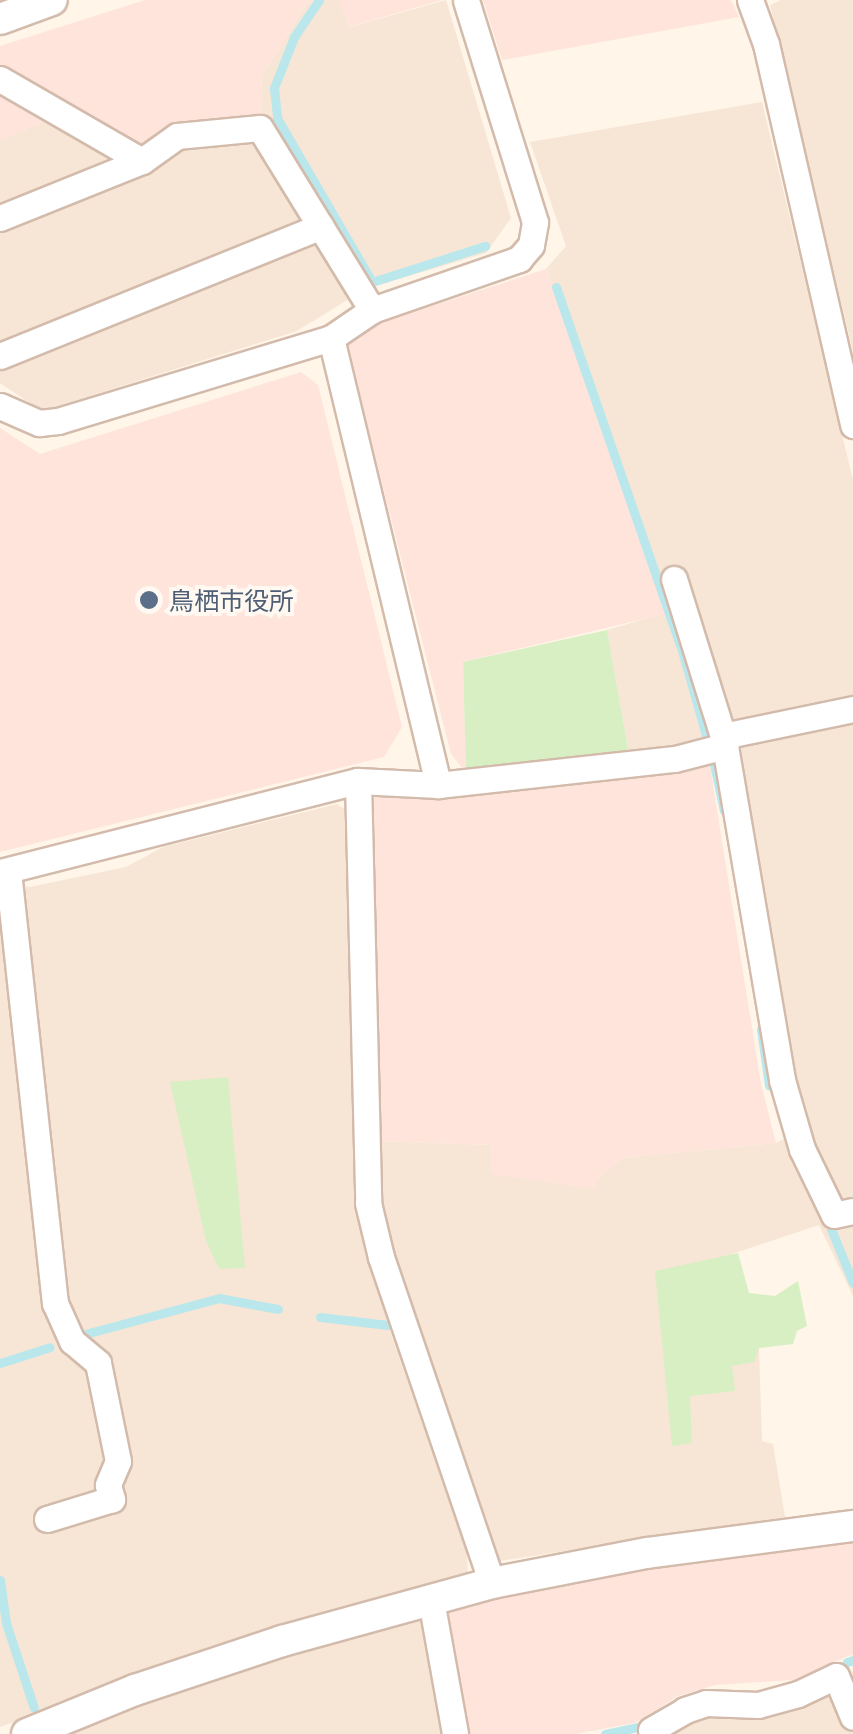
<!DOCTYPE html>
<meta charset="utf-8">
<style>
body{margin:0}
#map{position:relative;width:853px;height:1734px;overflow:hidden;background:#fff5e8;font-family:Commissioner,"Noto Sans JP",sans-serif}
div>[style]{position:absolute}
.residential>*{inset:0;background:#f7e6d5}
.commercial>*{inset:0;background:#ffe4dc}
.green>*{inset:0;background:#d8efc4}
.stream>*{height:9px;margin:-4.5px;padding:0 4.5px;transform-origin:4.5px;border-radius:4.5px;background:#b9e7ec}
.roads{filter:drop-shadow(2px 0 #d3bbac) drop-shadow(-2px 0 #d3bbac) drop-shadow(0 2px #d3bbac) drop-shadow(0 -2px #d3bbac)}
.minor>*{height:25px;margin:-12.5px;padding:0 12.5px;transform-origin:12.5px;border-radius:12.5px;background:#fff}
.tertiary>*{height:30px;margin:-15px;padding:0 15px;transform-origin:15px;border-radius:15px;background:#fff}
.dots>*{width:28px;height:28px;translate:-50% -50%;box-sizing:border-box;border:5px solid #fff9f1;border-radius:50%}
span{translate:-50% -50%;white-space:nowrap;text-align:center;line-height:1.15;-webkit-text-stroke:8px #fff9f1;paint-order:stroke}
.service-label{font-size:25px;color:#4e5e75}
.left{translate:0 -50%;text-align:left}
</style>
<div id="map">
<div class="residential">
<i style="clip-path:polygon(316px 0,339px 0,350px 27px,446px 0,511px 218px,486px 253px,365px 289px,297px 331px,42px 411px,0 383px,0 140px,76px 109px,260px 118px,262px 75px,307px 3px)"></i>
<i style="clip-path:polygon(781px 0,853px 0,853px 352px,770px 5px)"></i>
<i style="clip-path:polygon(762px 102px,853px 480px,853px 700px,716px 740px,629px 754px,607px 630px,665px 613px,546px 269px,566px 246px,530px 142px)"></i>
<i style="clip-path:polygon(853px 718px,853px 1296px,819px 1225px,696px 1266px,759px 1348px,762px 1441px,773px 1444px,785px 1517px,500px 1561px,387px 1258px,372px 1188px,374px 1141px,492px 1145px,597px 1180px,622px 1158px,776px 1143px,804px 1128px,733px 752px,739px 742px)"></i>
<i style="clip-path:polygon(337px 804px,353px 815px,358px 1189px,388px 1325px,467px 1554px,468px 1576px,241px 1637px,0 1727px,0 882px,30px 887px,126px 867px,163px 847px)"></i>
<i style="clip-path:polygon(425px 1617px,447px 1734px,65px 1734px,288px 1653px)"></i>
<i style="clip-path:polygon(853px 1671px,853px 1734px,650px 1734px,703px 1713px,765px 1711px)"></i>
</div>
<div class="commercial">
<i style="clip-path:polygon(145px 0,316px 0,307px 3px,262px 75px,260px 119px,144px 146px,76px 109px,0 140px,0 46px)"></i>
<i style="clip-path:polygon(339px 0,442px 0,349px 27px)"></i>
<i style="clip-path:polygon(483px 0,731px 0,739px 17px,502px 60px)"></i>
<i style="clip-path:polygon(546px 269px,665px 614px,463px 662px,466px 773px,451px 754px,347px 346px,358px 330px)"></i>
<i style="clip-path:polygon(301px 372px,318px 385px,402px 727px,384px 757px,0 852px,0 428px,40px 454px)"></i>
<i style="clip-path:polygon(709px 760px,761px 1084px,776px 1143px,623px 1158px,597px 1180px,594px 1189px,491px 1174px,491px 1145px,374px 1141px,369px 806px,375px 797px)"></i>
<i style="clip-path:polygon(853px 1541px,853px 1654px,793px 1680px,715px 1685px,678px 1696px,635px 1723px,575px 1734px,469px 1734px,447px 1609px,531px 1586px)"></i>
</div>
<div class="green">
<i style="clip-path:polygon(607px 630px,629px 754px,466px 773px,463px 662px)"></i>
<i style="clip-path:polygon(228px 1077px,245px 1268px,219px 1269px,206px 1241px,170px 1082px)"></i>
<i style="clip-path:polygon(738px 1253px,749px 1293px,775px 1296px,798px 1281px,807px 1326px,797px 1331px,793px 1344px,759px 1348px,754px 1362px,732px 1366px,735px 1391px,690px 1396px,692px 1443px,672px 1446px,655px 1271px)"></i>
</div>
<div class="stream">
<i style="left:319px;top:0;width:45px;rotate:124deg"></i>
<i style="left:294px;top:37px;width:55px;rotate:111.4deg"></i>
<i style="left:274px;top:88px;width:30px;rotate:84deg"></i>
<i style="left:277px;top:118px;width:190px;rotate:59.9deg"></i>
<i style="left:372px;top:282px;width:119px;rotate:-17.7deg"></i>
<i style="left:556px;top:287px;width:381px;rotate:70.9deg"></i>
<i style="left:681px;top:647px;width:96px;rotate:74.2deg"></i>
<i style="left:713px;top:760px;width:52px;rotate:77.8deg"></i>
<i style="left:761px;top:1029px;width:57px;rotate:81.9deg"></i>
<i style="left:831px;top:1229px;width:58px;rotate:67.8deg"></i>
<i style="left:320px;top:1317px;width:68px;rotate:6.7deg"></i>
<i style="left:85px;top:1334px;width:139px;rotate:-15deg"></i>
<i style="left:219px;top:1298px;width:60px;rotate:10.6deg"></i>
<i style="left:0;top:1363px;width:52px;rotate:-17.7deg"></i>
<i style="left:0;top:1580px;width:43px;rotate:82.1deg"></i>
<i style="left:6px;top:1623px;width:89px;rotate:71.8deg"></i>
<i style="left:847px;top:1662px;width:6px;rotate:-18deg"></i>
<i style="left:605px;top:1734px;width:34px;rotate:-12deg"></i>
</div>
<div class="roads">
<div class="minor">
<i style="left:750px;top:0;width:47px;rotate:70deg"></i>
<i style="left:766px;top:44px;width:391px;rotate:77.1deg"></i>
<i style="left:0;top:79px;width:164px;rotate:30deg"></i>
<i style="left:0;top:218px;width:153px;rotate:-21.9deg"></i>
<i style="left:142px;top:161px;width:43px;rotate:-35.5deg"></i>
<i style="left:177px;top:136px;width:83px;rotate:-5.5deg"></i>
<i style="left:260px;top:128px;width:214px;rotate:58.4deg"></i>
<i style="left:331px;top:338px;width:460px;rotate:76.5deg"></i>
<i style="left:0;top:356px;width:346px;rotate:-22deg"></i>
<i style="left:0;top:406px;width:43px;rotate:23.6deg"></i>
<i style="left:39px;top:423px;width:19px;rotate:-6deg"></i>
<i style="left:58px;top:421px;width:285px;rotate:-16.9deg"></i>
<i style="left:331px;top:338px;width:50px;rotate:-34.3deg"></i>
<i style="left:372px;top:310px;width:156px;rotate:-19.1deg"></i>
<i style="left:519px;top:259px;width:18px;rotate:-49deg"></i>
<i style="left:531px;top:245px;width:23px;rotate:-80deg"></i>
<i style="left:535px;top:222px;width:232px;rotate:-107.3deg"></i>
<i style="left:674px;top:579px;width:164px;rotate:72.7deg"></i>
<i style="left:725px;top:746px;width:339px;rotate:80.3deg"></i>
<i style="left:782px;top:1080px;width:72px;rotate:73.8deg"></i>
<i style="left:802px;top:1149px;width:73px;rotate:64.1deg"></i>
<i style="left:834px;top:1215px;width:19px;rotate:-12deg"></i>
<i style="left:358px;top:781px;width:422px;rotate:88.6deg"></i>
<i style="left:368px;top:1203px;width:56px;rotate:76.5deg"></i>
<i style="left:381px;top:1257px;width:344px;rotate:71.2deg"></i>
<i style="left:8px;top:871px;width:435px;rotate:83.8deg"></i>
<i style="left:55px;top:1303px;width:42px;rotate:65.9deg"></i>
<i style="left:72px;top:1341px;width:34px;rotate:40deg"></i>
<i style="left:98px;top:1363px;width:100px;rotate:78.5deg"></i>
<i style="left:118px;top:1461px;width:26px;rotate:113deg"></i>
<i style="left:108px;top:1485px;width:15px;rotate:74deg"></i>
<i style="left:112px;top:1499px;width:68px;rotate:162.9deg"></i>
<i style="left:0;top:872px;width:369px;rotate:-14.3deg"></i>
<i style="left:358px;top:781px;width:80px;rotate:2.9deg"></i>
<i style="left:438px;top:785px;width:238px;rotate:-6.3deg"></i>
<i style="left:675px;top:759px;width:52px;rotate:-14.6deg"></i>
<i style="left:725px;top:746px;width:10px;rotate:-101deg"></i>
<i style="left:723px;top:736px;width:133px;rotate:-11.7deg"></i>
<i style="left:431px;top:1600px;width:136px;rotate:79.8deg"></i>
<i style="left:651px;top:1730px;width:39px;rotate:-30deg"></i>
<i style="left:685px;top:1710px;width:22px;rotate:-18deg"></i>
<i style="left:706px;top:1703px;width:52px;rotate:2.2deg"></i>
<i style="left:758px;top:1705px;width:41px;rotate:-15.4deg"></i>
<i style="left:798px;top:1694px;width:42px;rotate:-25.3deg"></i>
<i style="left:836px;top:1676px;width:44px;rotate:67.5deg"></i>
</div>
<div class="tertiary">
<i style="left:0;top:19px;width:55px;rotate:-20.1deg"></i>
<i style="left:27px;top:1734px;width:117px;rotate:-22.2deg"></i>
<i style="left:135px;top:1690px;width:155px;rotate:-18.4deg"></i>
<i style="left:282px;top:1641px;width:218px;rotate:-15.4deg"></i>
<i style="left:492px;top:1583px;width:158px;rotate:-11deg"></i>
<i style="left:647px;top:1553px;width:208px;rotate:-7.5deg"></i>
</div>
</div>
<div class="dots">
<i style="left:149px;top:600px;background:#5c6f8a"></i>
</div>
<div class="service-label">
<span class="left" style="left:169px;top:600px">鳥栖市役所</span>
</div>
</div>
